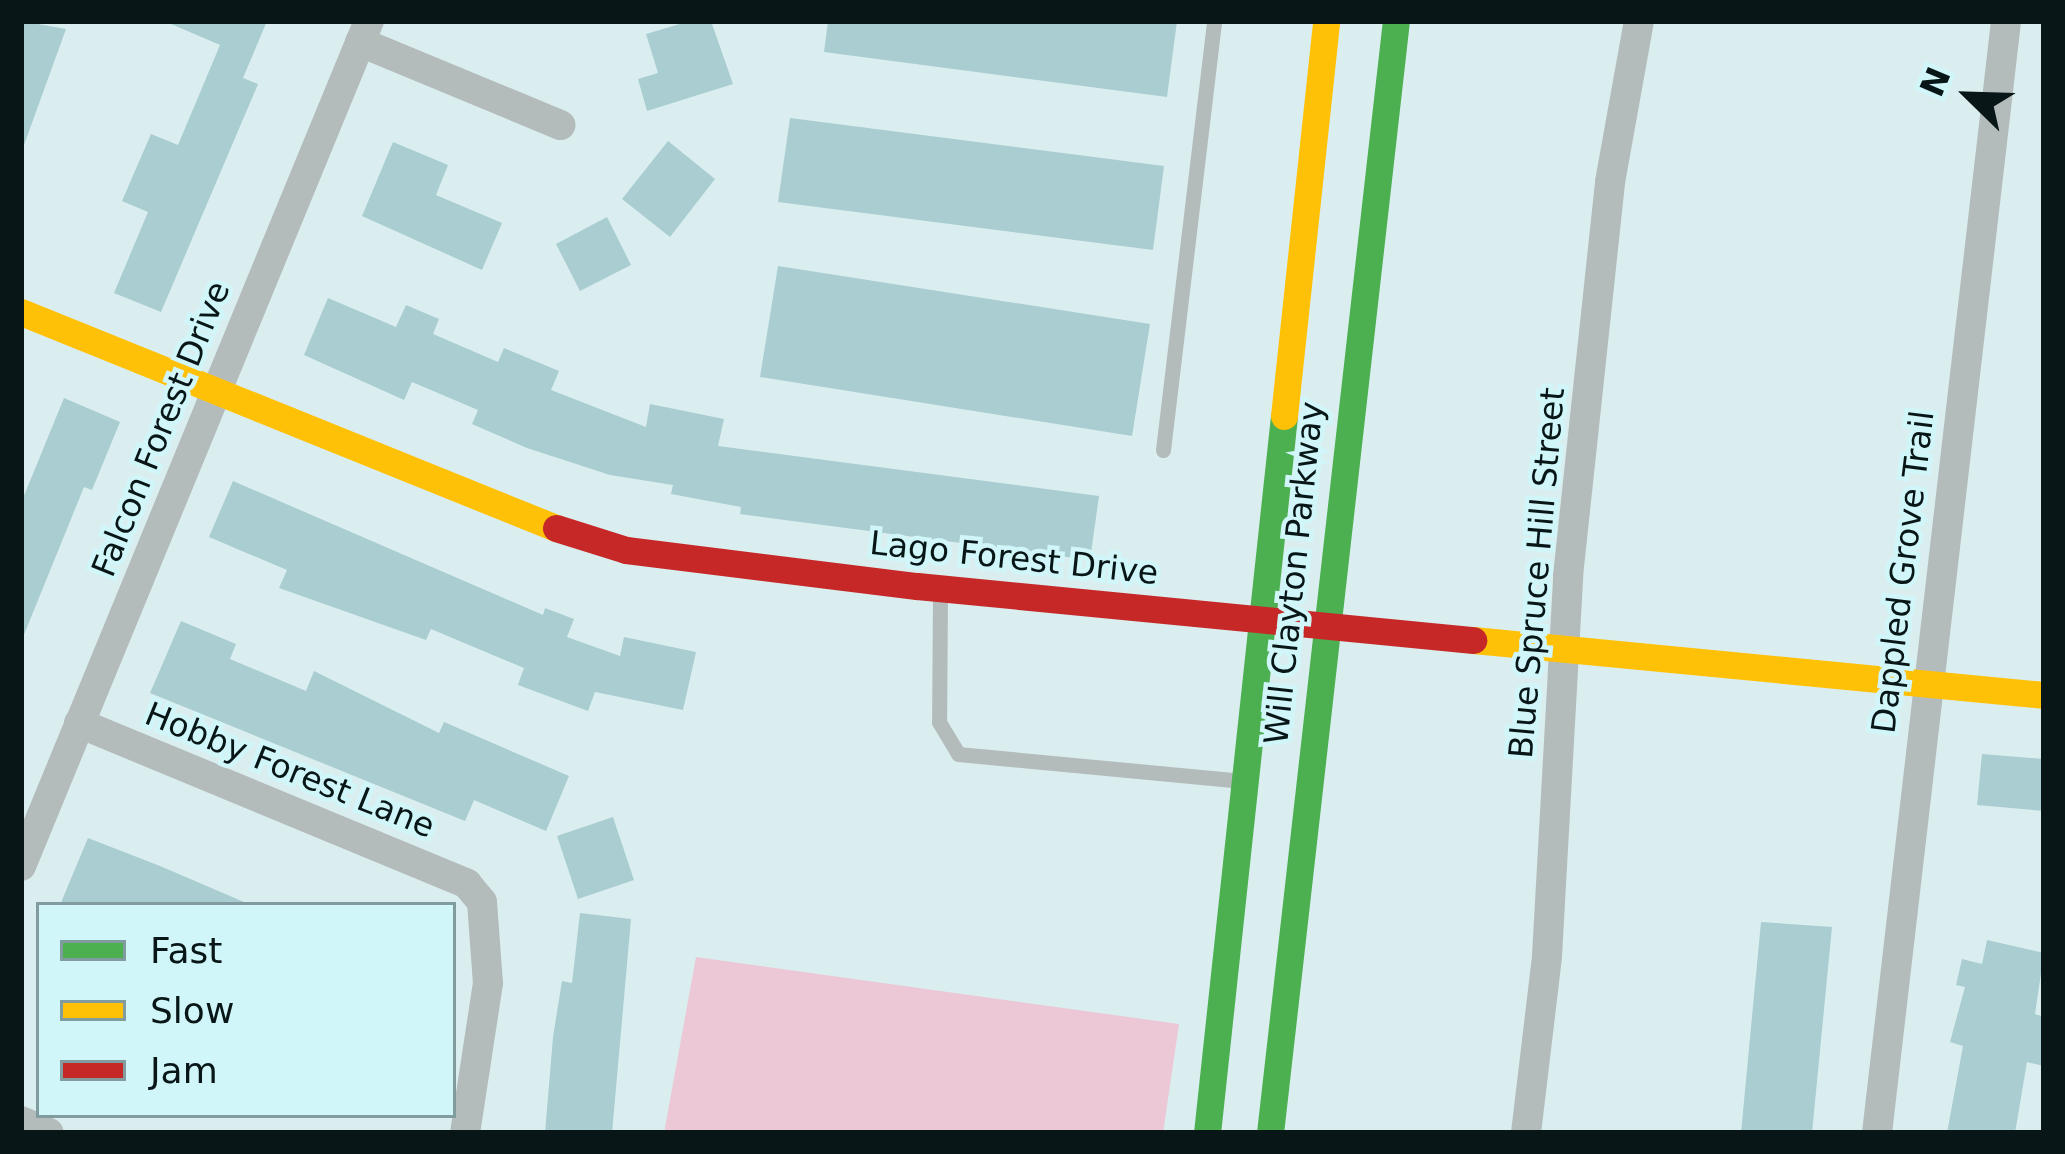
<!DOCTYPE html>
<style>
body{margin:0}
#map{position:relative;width:2065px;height:1154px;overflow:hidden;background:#daeef0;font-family:"DejaVu Sans",sans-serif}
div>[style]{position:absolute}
.green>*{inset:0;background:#ecc7d6}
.building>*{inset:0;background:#a9cdd0}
.lane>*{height:15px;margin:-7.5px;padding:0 7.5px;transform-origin:7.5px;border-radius:7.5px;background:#b4bbbb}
.street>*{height:30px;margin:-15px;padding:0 15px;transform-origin:15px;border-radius:15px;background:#b4bbbb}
.fast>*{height:27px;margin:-13.5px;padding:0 13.5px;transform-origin:13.5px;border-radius:13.5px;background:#4caf50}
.slow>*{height:27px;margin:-13.5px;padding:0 13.5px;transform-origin:13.5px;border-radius:13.5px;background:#ffc107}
.jam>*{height:27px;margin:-13.5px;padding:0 13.5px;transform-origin:13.5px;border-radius:13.5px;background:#c62828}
span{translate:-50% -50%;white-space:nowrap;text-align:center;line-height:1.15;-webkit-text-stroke:9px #d1f6f9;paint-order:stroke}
.street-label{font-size:33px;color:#081617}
.frame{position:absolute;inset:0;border:24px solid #081617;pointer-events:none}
.legend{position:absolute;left:36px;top:902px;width:420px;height:216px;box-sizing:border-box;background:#d1f6f9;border:3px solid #819c9f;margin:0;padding:15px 21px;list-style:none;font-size:36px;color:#081617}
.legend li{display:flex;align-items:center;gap:24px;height:60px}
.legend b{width:60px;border:3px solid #819c9f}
.north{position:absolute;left:1909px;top:36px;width:120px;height:120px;-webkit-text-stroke:9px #d1f6f9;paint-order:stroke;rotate:293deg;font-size:33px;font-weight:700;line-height:48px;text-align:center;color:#081617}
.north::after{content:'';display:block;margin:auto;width:42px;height:54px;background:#081617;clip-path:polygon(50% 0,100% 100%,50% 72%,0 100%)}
</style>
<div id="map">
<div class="green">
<i style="clip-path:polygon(696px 957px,1179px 1024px,1163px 1133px,664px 1133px)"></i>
</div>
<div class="building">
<i style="clip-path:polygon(21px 21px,66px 29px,24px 145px,21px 145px)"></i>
<i style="clip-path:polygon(164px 21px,267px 21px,243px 78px,258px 84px,161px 312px,114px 293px,148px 212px,122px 201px,151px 134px,178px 145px,220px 45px)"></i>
<i style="clip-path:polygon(690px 21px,711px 21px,733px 84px,647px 111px,638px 79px,658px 73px,646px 34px)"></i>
<i style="clip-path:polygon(828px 21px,1177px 21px,1167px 97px,824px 52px)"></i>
<i style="clip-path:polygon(790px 118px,1164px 166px,1153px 250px,778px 202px)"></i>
<i style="clip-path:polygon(668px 141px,715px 179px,670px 237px,622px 199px)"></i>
<i style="clip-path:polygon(393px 142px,448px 165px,436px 195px,502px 223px,482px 270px,362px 216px)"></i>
<i style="clip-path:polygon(607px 217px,631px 265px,580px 291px,556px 244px)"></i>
<i style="clip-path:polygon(778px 266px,1150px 324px,1132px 436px,760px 377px)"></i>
<i style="clip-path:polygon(328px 298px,396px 327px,406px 305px,439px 319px,433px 334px,498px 362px,504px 348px,559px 371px,551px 390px,646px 427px,650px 404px,724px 419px,718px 446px,1099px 496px,1090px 560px,740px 514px,741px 507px,671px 494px,673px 485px,610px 475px,527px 448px,472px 424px,478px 410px,412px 382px,404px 400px,304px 355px)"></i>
<i style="clip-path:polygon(64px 398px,120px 422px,92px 490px,84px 487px,21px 642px,21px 503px)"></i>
<i style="clip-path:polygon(233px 481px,543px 615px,545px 608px,574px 619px,567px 637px,620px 656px,624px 637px,696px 652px,683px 710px,595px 692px,588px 711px,518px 685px,524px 668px,431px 629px,426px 640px,279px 588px,287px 570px,209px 537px)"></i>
<i style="clip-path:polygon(181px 621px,236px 644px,230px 659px,306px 691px,314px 671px,439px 733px,444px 722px,569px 776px,546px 831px,474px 800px,465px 821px,150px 693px)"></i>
<i style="clip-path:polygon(1982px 754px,2044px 759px,2044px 811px,1977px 805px)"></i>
<i style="clip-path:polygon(613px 817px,634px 880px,578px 899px,557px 836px)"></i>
<i style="clip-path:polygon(88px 838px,160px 866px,251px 905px,60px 905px)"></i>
<i style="clip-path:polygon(580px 913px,631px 919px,612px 1133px,545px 1133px,553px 1037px,562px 981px,572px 983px)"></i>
<i style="clip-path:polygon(1761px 922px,1832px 927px,1812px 1133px,1741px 1133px)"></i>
<i style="clip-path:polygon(1987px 940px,2044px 953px,2035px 1014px,2044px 1017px,2044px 1066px,2027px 1062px,2015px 1133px,1947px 1133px,1963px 1046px,1950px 1042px,1965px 987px,1956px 985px,1962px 959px,1982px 964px)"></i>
</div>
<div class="lane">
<i style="left:1163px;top:450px;width:432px;rotate:-83.2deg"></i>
<i style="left:940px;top:594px;width:128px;rotate:90.4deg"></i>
<i style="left:939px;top:722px;width:37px;rotate:59deg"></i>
<i style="left:958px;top:754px;width:284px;rotate:5.4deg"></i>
</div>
<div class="street">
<i style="left:360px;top:42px;width:217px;rotate:22.5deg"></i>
<i style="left:79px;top:723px;width:420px;rotate:22.5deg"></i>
<i style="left:467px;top:884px;width:23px;rotate:50deg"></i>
<i style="left:482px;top:902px;width:81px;rotate:85.8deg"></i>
<i style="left:488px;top:983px;width:152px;rotate:98.7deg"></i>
<i style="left:21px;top:866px;width:914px;rotate:-67.62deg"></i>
<i style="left:21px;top:1121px;width:30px;rotate:23deg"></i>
<i style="left:1526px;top:1133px;width:178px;rotate:-83.2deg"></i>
<i style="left:1547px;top:956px;width:381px;rotate:-86.8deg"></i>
<i style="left:1568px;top:576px;width:396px;rotate:-83.9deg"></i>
<i style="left:1610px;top:182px;width:164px;rotate:-79.8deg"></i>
<i style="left:1877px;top:1133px;width:1119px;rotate:-83.38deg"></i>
</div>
<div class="fast">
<i style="left:1207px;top:1133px;width:721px;rotate:-83.87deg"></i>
<i style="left:1270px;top:1133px;width:1119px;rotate:-83.54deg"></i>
</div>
<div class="slow">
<i style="left:21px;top:312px;width:577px;rotate:21.99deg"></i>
<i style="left:1284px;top:416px;width:397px;rotate:-83.9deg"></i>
<i style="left:1473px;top:640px;width:574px;rotate:5.5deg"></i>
</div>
<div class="jam">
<i style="left:556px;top:528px;width:73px;rotate:17.4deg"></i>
<i style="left:626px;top:550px;width:293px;rotate:7.1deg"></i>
<i style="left:917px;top:586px;width:559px;rotate:5.55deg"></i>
</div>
<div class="street-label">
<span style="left:161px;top:429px;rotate:-68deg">Falcon Forest Drive</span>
<span style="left:1014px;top:558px;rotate:6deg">Lago Forest Drive</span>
<span style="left:1903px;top:572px;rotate:-83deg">Dappled Grove Trail</span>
<span style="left:1294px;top:573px;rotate:-84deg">Will Clayton Parkway</span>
<span style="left:1537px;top:573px;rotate:-85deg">Blue Spruce Hill Street</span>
<span style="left:290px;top:770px;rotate:22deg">Hobby Forest Lane</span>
</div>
<div class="frame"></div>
<ul class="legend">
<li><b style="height:15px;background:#4caf50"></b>Fast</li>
<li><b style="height:15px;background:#ffc107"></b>Slow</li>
<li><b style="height:15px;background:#c62828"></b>Jam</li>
</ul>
<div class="north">N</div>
</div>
